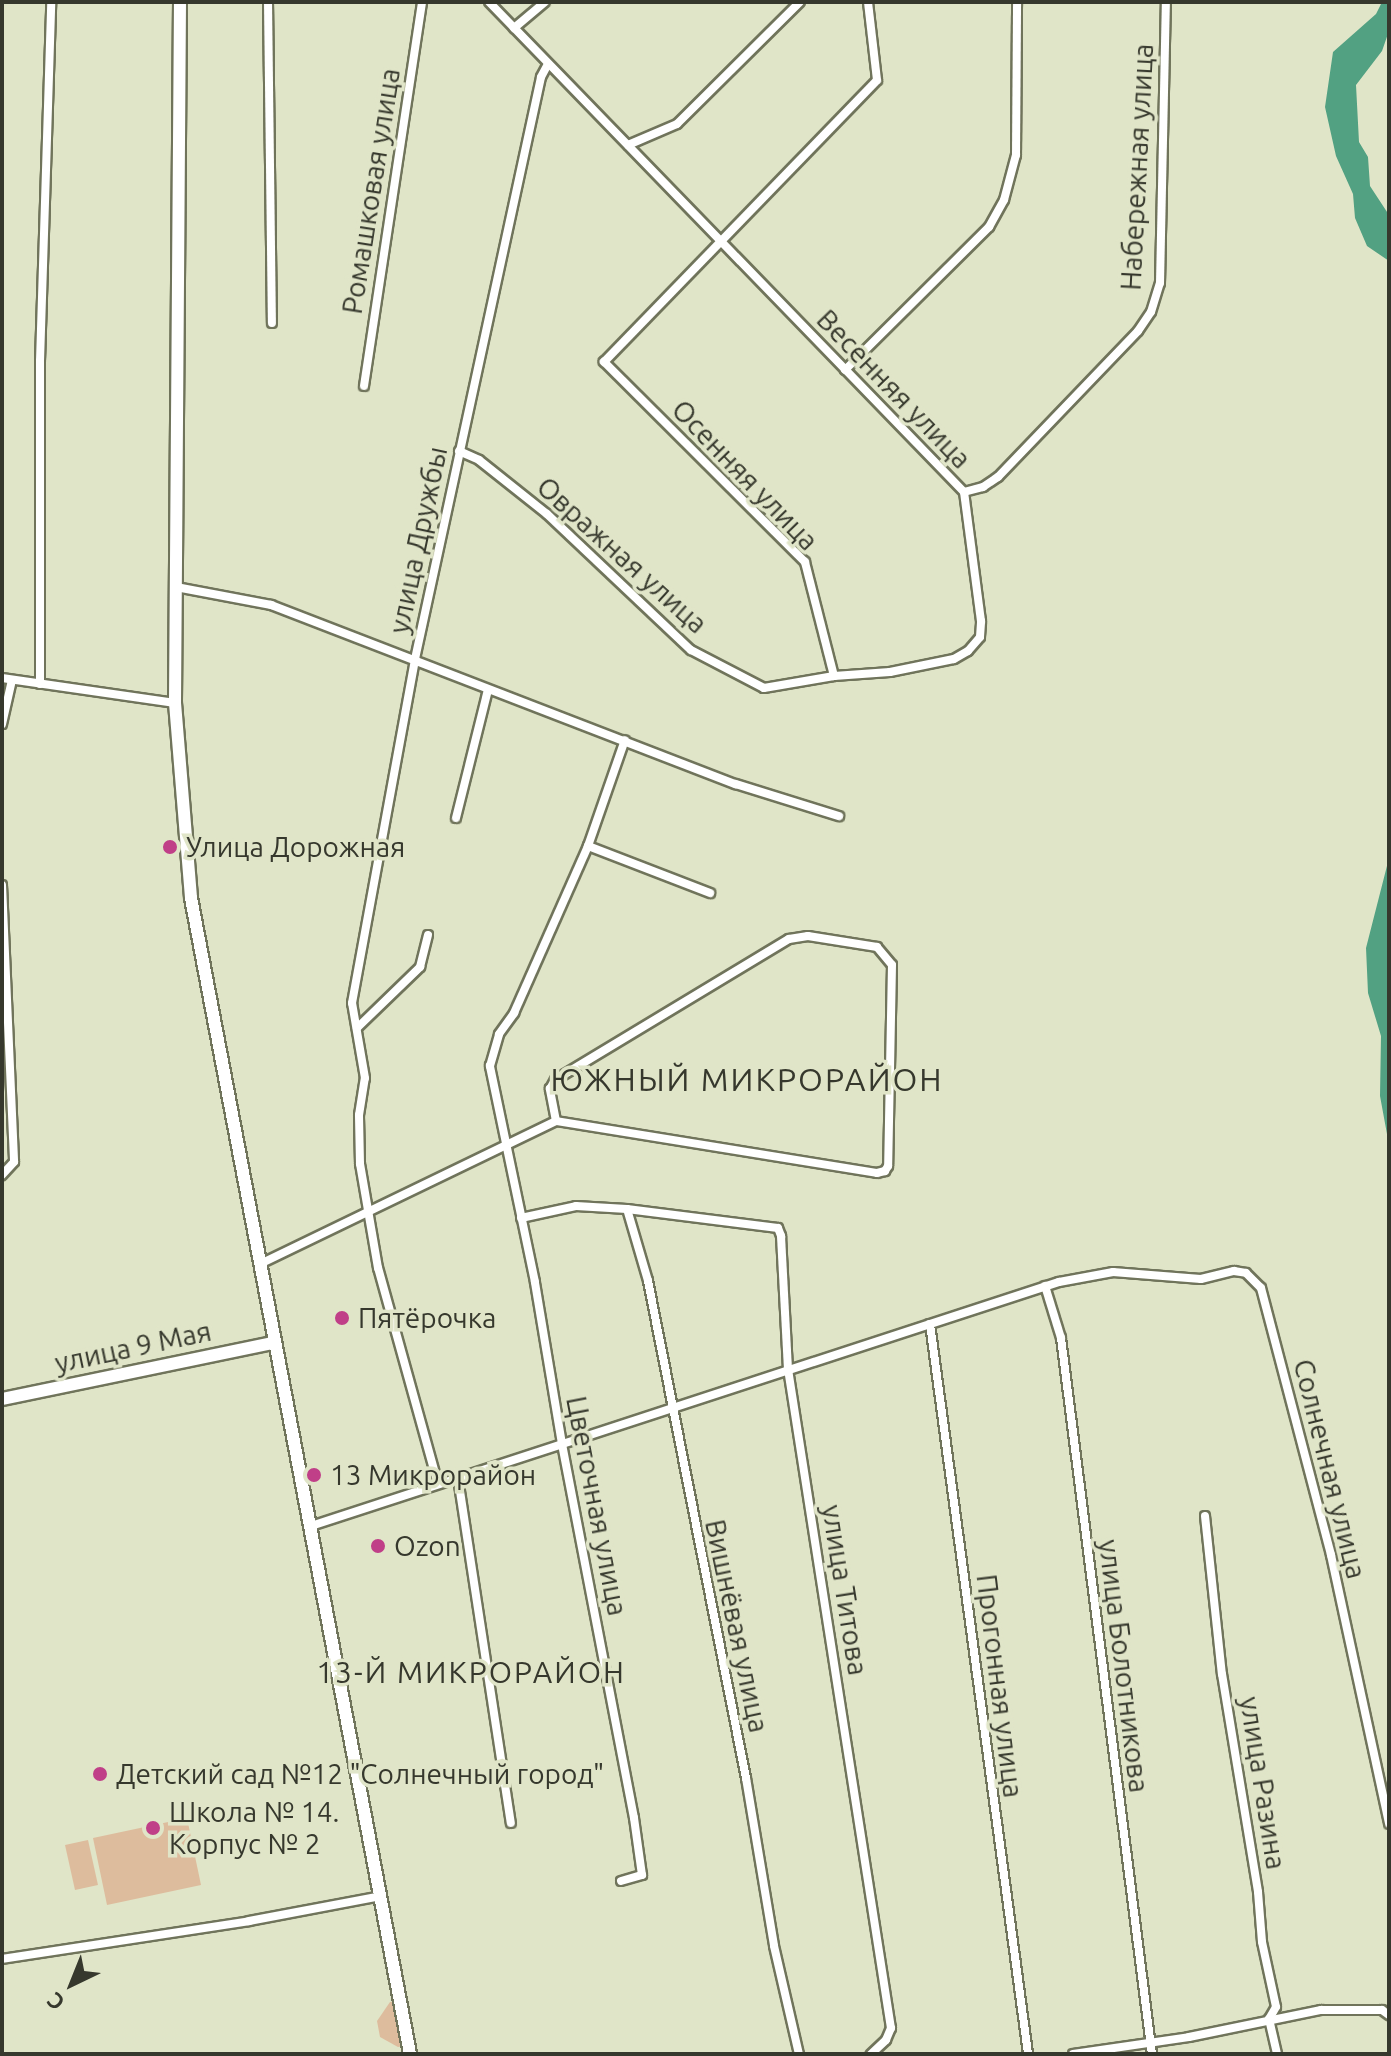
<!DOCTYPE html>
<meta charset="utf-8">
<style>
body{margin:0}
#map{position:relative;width:1391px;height:2056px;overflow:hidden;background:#e0e5c8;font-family:Ubuntu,sans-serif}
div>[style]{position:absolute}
.green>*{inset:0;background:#ddbc9d}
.water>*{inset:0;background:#52a182}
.roads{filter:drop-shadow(2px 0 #70745b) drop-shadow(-2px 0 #70745b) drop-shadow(0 2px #70745b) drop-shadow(0 -2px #70745b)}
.street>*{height:8px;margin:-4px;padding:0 4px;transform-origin:4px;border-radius:4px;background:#fff}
.secondary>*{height:12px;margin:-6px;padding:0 6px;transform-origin:6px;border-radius:6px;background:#fff}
.dots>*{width:22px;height:22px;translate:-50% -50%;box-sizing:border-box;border:4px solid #e0e5c8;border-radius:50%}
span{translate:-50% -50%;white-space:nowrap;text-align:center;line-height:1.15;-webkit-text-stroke:7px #e0e5c8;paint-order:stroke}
.street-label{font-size:28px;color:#36382d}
.poi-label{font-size:28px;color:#36382d}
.left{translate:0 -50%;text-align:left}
.neighbourhood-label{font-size:30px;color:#36382d;letter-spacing:2px}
.quarter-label{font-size:32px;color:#36382d;letter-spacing:2px}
.frame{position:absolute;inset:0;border:4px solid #36382d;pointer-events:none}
.north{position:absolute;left:32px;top:1944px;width:80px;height:80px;-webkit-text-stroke:6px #e0e5c8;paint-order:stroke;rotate:223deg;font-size:22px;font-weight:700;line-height:32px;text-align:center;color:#36382d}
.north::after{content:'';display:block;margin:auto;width:28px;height:36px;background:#36382d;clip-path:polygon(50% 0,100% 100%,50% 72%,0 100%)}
</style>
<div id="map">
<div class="green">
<i style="clip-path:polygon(187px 1818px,201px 1885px,107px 1905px,93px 1838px)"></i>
<i style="clip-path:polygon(88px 1840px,98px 1885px,75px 1890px,65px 1845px)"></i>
<i style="clip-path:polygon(395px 2001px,404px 2046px,398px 2047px,380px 2037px,377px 2021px,390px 2002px)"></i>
</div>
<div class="water">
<i style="clip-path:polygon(1382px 2px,1389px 2px,1389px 31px,1382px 51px,1356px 85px,1359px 142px,1368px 157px,1370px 186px,1389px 215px,1389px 261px,1367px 246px,1355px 218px,1353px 194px,1336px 156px,1325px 107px,1333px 52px,1376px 14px)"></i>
<i style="clip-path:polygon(1389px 858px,1389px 1145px,1380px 1096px,1381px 1036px,1368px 993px,1366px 948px)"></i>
</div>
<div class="roads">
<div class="street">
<i style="left:268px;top:2px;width:321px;rotate:89.3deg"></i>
<i style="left:514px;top:28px;width:40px;rotate:-40deg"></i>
<i style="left:628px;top:145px;width:53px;rotate:-23.2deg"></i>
<i style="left:677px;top:124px;width:173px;rotate:-44.8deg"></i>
<i style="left:845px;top:370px;width:203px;rotate:-44.8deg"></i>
<i style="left:989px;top:227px;width:31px;rotate:-61deg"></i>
<i style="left:1004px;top:200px;width:47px;rotate:-75.1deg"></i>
<i style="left:1016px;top:155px;width:153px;rotate:-89.6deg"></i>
<i style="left:364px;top:386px;width:388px;rotate:-81.4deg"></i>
<i style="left:459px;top:451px;width:22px;rotate:24deg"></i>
<i style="left:479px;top:460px;width:87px;rotate:38.5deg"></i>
<i style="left:547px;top:514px;width:198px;rotate:43.4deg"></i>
<i style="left:691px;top:650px;width:82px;rotate:27.5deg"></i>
<i style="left:764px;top:688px;width:71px;rotate:-9.7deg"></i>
<i style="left:834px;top:676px;width:56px;rotate:-4.1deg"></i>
<i style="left:890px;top:672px;width:65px;rotate:-11.5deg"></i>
<i style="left:954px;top:659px;width:16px;rotate:-30deg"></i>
<i style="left:968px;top:651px;width:18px;rotate:-49deg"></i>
<i style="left:980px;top:637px;width:16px;rotate:-86deg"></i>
<i style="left:981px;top:621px;width:130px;rotate:-97.5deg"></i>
<i style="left:964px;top:492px;width:682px;rotate:-134.11deg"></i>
<i style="left:964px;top:492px;width:20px;rotate:-15deg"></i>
<i style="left:983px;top:487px;width:18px;rotate:-34deg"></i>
<i style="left:998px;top:477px;width:202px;rotate:-46.2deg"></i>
<i style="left:1138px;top:331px;width:23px;rotate:-56deg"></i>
<i style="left:1151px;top:312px;width:30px;rotate:-73deg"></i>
<i style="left:1160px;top:283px;width:281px;rotate:-88.8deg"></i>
<i style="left:176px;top:587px;width:97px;rotate:10.7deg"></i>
<i style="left:271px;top:605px;width:498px;rotate:21.1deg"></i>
<i style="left:736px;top:784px;width:108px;rotate:17.3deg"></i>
<i style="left:834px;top:676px;width:118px;rotate:-104.3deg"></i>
<i style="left:805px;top:562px;width:284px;rotate:-135.1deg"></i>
<i style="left:604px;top:362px;width:392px;rotate:-45.9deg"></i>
<i style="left:877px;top:80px;width:79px;rotate:-96.6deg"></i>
<i style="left:2px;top:678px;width:175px;rotate:8.2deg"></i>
<i style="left:40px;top:684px;width:323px;rotate:-90deg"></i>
<i style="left:40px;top:361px;width:359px;rotate:-88.2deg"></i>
<i style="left:2px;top:724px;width:45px;rotate:-77.2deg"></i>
<i style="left:456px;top:818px;width:132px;rotate:-76deg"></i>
<i style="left:588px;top:846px;width:131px;rotate:21.1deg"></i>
<i style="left:2px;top:885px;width:277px;rotate:87.5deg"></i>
<i style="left:14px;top:1162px;width:18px;rotate:133deg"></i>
<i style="left:357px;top:1028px;width:88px;rotate:-44.1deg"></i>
<i style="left:420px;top:967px;width:33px;rotate:-76deg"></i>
<i style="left:627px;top:1209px;width:75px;rotate:73.7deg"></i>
<i style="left:648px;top:1281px;width:507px;rotate:78.85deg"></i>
<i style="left:746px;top:1778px;width:170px;rotate:80.5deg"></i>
<i style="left:774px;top:1946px;width:111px;rotate:77deg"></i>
<i style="left:521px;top:1218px;width:56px;rotate:-12.3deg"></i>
<i style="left:576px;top:1206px;width:51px;rotate:3.4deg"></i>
<i style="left:627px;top:1209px;width:152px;rotate:7.2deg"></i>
<i style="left:778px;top:1228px;width:9px;rotate:69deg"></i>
<i style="left:781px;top:1236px;width:133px;rotate:87deg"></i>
<i style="left:788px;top:1369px;width:667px;rotate:81.12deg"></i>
<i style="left:891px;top:2028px;width:13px;rotate:113deg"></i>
<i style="left:886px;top:2040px;width:21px;rotate:137deg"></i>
<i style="left:260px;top:1264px;width:329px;rotate:-25.8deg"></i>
<i style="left:556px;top:1121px;width:33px;rotate:-101deg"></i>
<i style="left:550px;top:1089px;width:10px;rotate:-61deg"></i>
<i style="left:555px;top:1080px;width:273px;rotate:-31.1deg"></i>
<i style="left:789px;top:939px;width:19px;rotate:-9deg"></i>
<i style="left:808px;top:936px;width:70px;rotate:9.1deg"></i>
<i style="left:877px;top:947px;width:23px;rotate:50deg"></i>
<i style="left:892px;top:965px;width:201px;rotate:91.1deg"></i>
<i style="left:888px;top:1166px;width:6px;rotate:121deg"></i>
<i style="left:885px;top:1171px;width:8px;rotate:166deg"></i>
<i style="left:877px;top:1173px;width:325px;rotate:-170.8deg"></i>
<i style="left:1045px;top:1286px;width:54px;rotate:72.9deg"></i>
<i style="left:1061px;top:1338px;width:722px;rotate:82.76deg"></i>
<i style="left:930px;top:1324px;width:737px;rotate:82.35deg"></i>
<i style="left:458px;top:1478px;width:349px;rotate:81.3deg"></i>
<i style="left:438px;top:1484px;width:224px;rotate:-105.5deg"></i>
<i style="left:378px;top:1268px;width:106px;rotate:-99.8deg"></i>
<i style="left:360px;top:1164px;width:49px;rotate:-91.2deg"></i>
<i style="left:359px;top:1115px;width:37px;rotate:-81deg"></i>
<i style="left:365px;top:1078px;width:76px;rotate:-99.8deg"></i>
<i style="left:352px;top:1003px;width:350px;rotate:-79.6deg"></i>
<i style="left:415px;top:659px;width:595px;rotate:-77.78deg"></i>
<i style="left:541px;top:77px;width:15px;rotate:-62deg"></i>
<i style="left:1205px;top:1516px;width:159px;rotate:83.9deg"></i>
<i style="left:1222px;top:1674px;width:221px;rotate:80.6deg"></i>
<i style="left:1258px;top:1892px;width:50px;rotate:85.4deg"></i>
<i style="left:1262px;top:1942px;width:66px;rotate:77.8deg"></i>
<i style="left:1276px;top:2007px;width:14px;rotate:120deg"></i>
<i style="left:1269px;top:2019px;width:36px;rotate:77deg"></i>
<i style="left:311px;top:1526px;width:787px;rotate:-18.07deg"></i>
<i style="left:1059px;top:1282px;width:55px;rotate:-10.5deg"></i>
<i style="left:1113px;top:1272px;width:88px;rotate:4.5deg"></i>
<i style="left:1201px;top:1279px;width:34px;rotate:-14deg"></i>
<i style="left:1234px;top:1271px;width:12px;rotate:9deg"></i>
<i style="left:1246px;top:1273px;width:21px;rotate:45deg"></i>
<i style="left:1261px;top:1288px;width:276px;rotate:75.3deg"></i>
<i style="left:1331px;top:1555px;width:275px;rotate:77.8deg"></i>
<i style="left:621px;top:1881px;width:22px;rotate:-16deg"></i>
<i style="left:642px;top:1875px;width:58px;rotate:-98deg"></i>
<i style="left:634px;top:1818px;width:381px;rotate:-100.9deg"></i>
<i style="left:562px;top:1444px;width:164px;rotate:-99.5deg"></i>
<i style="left:535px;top:1282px;width:221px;rotate:-101.8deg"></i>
<i style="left:490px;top:1066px;width:33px;rotate:-74deg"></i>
<i style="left:499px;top:1034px;width:26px;rotate:-54deg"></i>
<i style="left:514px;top:1013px;width:183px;rotate:-66.1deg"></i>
<i style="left:588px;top:846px;width:112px;rotate:-70.8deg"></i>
<i style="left:2px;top:1959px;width:250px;rotate:-8.7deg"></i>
<i style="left:249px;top:1921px;width:134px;rotate:-10.7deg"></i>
<i style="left:1073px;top:2054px;width:117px;rotate:-8.3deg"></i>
<i style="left:1189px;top:2037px;width:135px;rotate:-11.6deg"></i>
<i style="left:1321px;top:2010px;width:61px"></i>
<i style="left:1382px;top:2010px;width:9px;rotate:36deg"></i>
</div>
<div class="secondary">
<i style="left:180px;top:2px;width:701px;rotate:90.41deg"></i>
<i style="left:175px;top:703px;width:196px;rotate:85.3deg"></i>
<i style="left:191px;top:898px;width:1177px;rotate:79.27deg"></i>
<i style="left:2px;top:1399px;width:277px;rotate:-11.7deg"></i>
</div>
</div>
<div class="dots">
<i style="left:170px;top:847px;background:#c03f88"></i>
<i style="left:342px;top:1318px;background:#c03f88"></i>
<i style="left:314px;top:1475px;background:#c03f88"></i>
<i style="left:378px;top:1546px;background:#c03f88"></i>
<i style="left:100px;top:1774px;background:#c03f88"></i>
<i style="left:153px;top:1828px;background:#c03f88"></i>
</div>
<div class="street-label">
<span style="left:1137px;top:167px;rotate:-87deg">Набережная улица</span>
<span style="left:371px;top:191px;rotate:-81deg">Ромашковая улица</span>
<span style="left:894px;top:389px;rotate:46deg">Весенняя улица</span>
<span style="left:745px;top:475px;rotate:46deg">Осенняя улица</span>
<span style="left:418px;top:540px;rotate:-78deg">улица Дружбы</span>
<span style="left:622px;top:555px;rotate:42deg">Овражная улица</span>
<span style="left:133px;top:1347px;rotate:-12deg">улица 9 Мая</span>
<span style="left:1330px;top:1469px;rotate:76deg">Солнечная улица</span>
<span style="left:597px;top:1506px;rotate:79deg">Цветочная улица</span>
<span style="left:845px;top:1590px;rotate:81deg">улица Титова</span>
<span style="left:737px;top:1626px;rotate:78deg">Вишнёвая улица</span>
<span style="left:1124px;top:1666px;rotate:83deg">улица Болотникова</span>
<span style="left:1000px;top:1686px;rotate:83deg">Прогонная улица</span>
<span style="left:1263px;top:1783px;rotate:81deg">улица Разина</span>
</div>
<div class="poi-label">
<span class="left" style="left:186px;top:847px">Улица Дорожная</span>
<span class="left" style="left:358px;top:1318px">Пятёрочка</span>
<span class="left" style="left:330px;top:1475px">13 Микрорайон</span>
<span class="left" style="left:394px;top:1546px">Ozon</span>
<span class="left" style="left:116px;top:1774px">Детский сад №12 "Солнечный город"</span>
<span class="left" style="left:169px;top:1828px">Школа № 14.<br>Корпус № 2</span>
</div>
<div class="neighbourhood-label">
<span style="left:471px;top:1672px">13-Й МИКРОРАЙОН</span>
</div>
<div class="quarter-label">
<span style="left:747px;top:1079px">ЮЖНЫЙ МИКРОРАЙОН</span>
</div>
<div class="frame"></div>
<div class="north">С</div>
</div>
